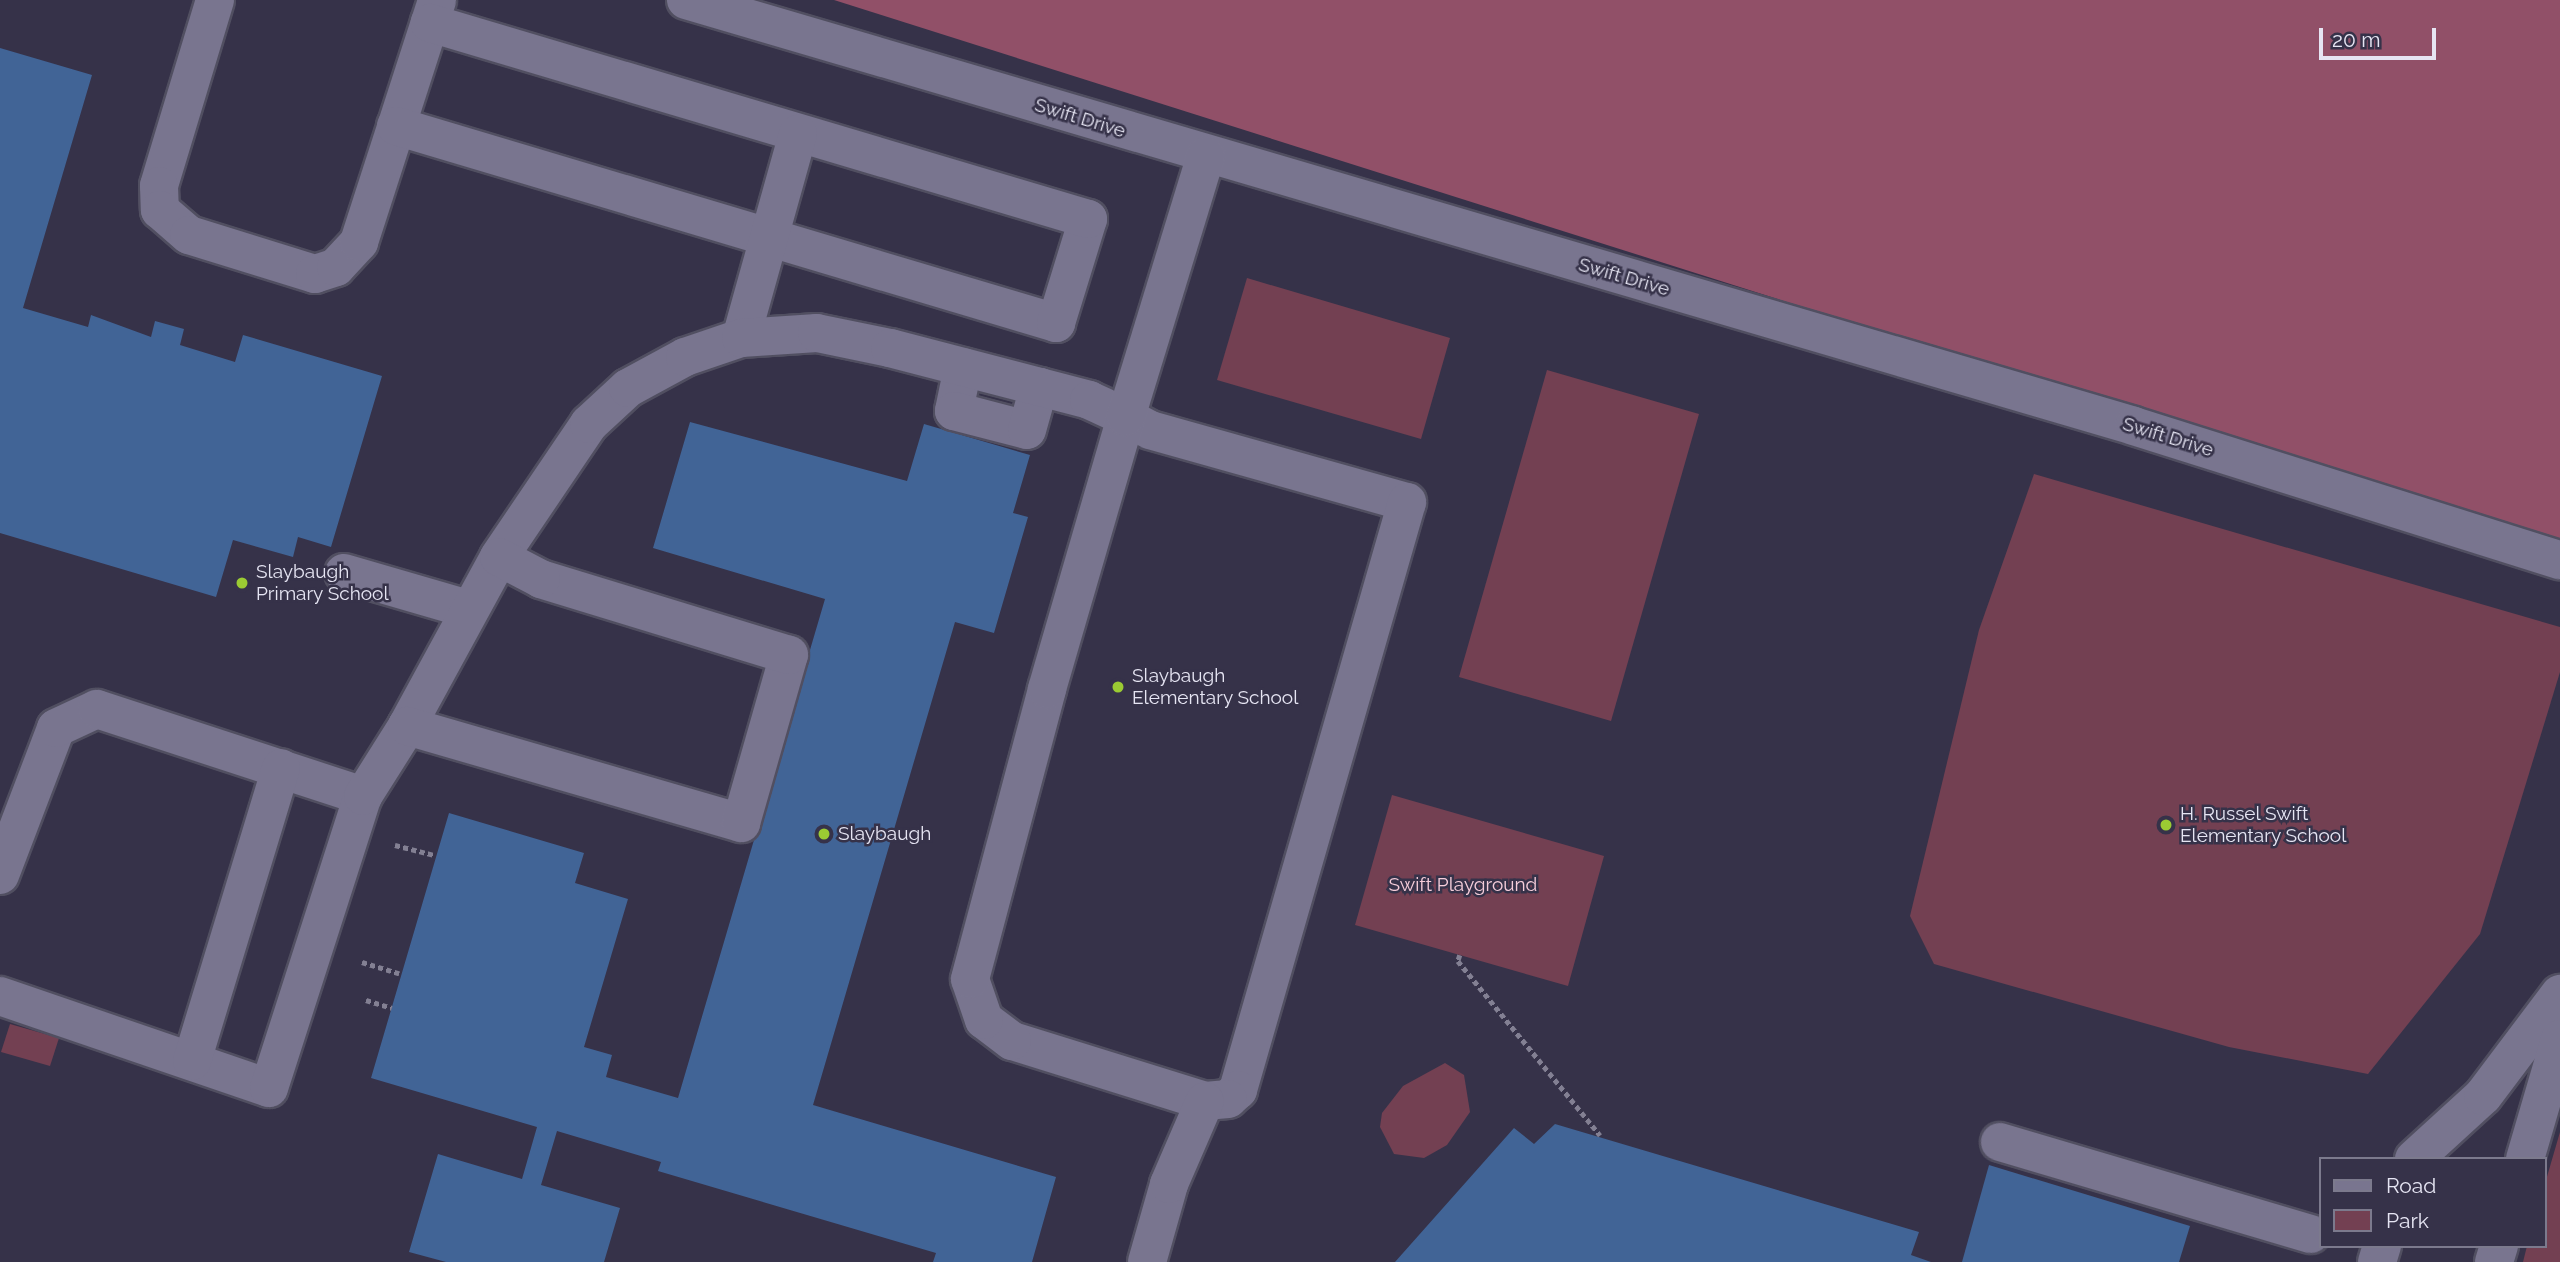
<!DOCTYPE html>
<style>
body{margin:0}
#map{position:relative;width:2560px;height:1262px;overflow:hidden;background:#363249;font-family:Raleway,sans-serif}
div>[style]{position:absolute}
.green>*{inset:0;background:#734052}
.forest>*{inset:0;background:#915068}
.building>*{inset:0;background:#416496}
.path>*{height:4.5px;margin-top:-2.25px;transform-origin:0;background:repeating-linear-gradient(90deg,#838093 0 5px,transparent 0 8.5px)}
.roads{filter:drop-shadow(2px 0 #514f61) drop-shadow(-2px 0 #514f61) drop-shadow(0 2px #514f61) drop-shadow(0 -2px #514f61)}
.minor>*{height:38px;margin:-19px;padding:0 19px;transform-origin:19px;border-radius:19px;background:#79758f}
.dots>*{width:19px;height:19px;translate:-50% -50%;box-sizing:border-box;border:4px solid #363249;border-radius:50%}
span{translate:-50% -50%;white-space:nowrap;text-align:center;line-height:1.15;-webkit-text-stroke:5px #363249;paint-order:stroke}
.street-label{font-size:19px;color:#e6e5f3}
.poi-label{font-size:19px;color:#e6e5f3}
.left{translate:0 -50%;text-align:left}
.park-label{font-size:19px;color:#f6cdda}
.legend{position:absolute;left:2319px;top:1157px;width:228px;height:91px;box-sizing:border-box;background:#363249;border:2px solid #7c7a8d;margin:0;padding:9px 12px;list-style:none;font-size:21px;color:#e6e5f3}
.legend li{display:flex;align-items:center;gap:14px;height:35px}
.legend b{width:35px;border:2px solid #7c7a8d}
.scale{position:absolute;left:2319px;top:28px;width:117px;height:32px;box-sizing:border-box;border:4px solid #e6e5f3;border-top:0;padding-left:9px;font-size:21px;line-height:24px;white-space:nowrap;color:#e6e5f3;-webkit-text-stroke:5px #363249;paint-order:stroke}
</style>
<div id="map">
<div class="green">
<i style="clip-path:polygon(1247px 278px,1450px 338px,1421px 439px,1217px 380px)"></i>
<i style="clip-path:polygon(1547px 370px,1699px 414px,1611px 721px,1459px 677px)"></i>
<i style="clip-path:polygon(2034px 474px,2560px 627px,2560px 672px,2480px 934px,2368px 1074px,2229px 1047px,1934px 964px,1910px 916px,1979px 630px)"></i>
<i style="clip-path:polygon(1392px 795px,1604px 856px,1568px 986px,1355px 925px)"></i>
<i style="clip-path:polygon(10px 1024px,59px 1038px,50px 1066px,1px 1052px)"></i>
<i style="clip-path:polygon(1445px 1063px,1464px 1075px,1470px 1112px,1447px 1145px,1424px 1158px,1394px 1154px,1380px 1127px,1382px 1113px,1403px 1086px)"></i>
<i style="clip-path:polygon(2560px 1132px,2560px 1262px,2523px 1262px,2527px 1246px,2544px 1246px,2544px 1187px)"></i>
</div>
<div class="forest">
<i style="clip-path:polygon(834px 0,2560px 0,2560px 547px)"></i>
</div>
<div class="building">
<i style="clip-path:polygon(0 48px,92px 75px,23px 308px,88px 327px,91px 315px,151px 337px,155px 321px,184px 329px,180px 345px,235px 362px,243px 335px,382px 376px,331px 547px,298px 537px,293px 557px,233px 540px,216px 597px,0 533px)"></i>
<i style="clip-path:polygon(690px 422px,907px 481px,924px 424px,1030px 455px,1013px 513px,1028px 517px,994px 633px,955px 622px,813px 1105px,1056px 1177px,1032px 1262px,933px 1262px,936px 1253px,658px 1171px,661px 1162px,557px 1131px,541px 1185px,620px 1208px,604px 1262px,446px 1262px,409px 1252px,438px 1154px,522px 1179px,537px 1127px,371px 1078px,449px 813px,584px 853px,575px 883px,628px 899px,584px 1047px,612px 1055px,606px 1077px,678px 1098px,825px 599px,653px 548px)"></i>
<i style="clip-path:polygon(1555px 1124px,1919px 1232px,1911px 1255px,1931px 1262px,1395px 1262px,1514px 1128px,1534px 1144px)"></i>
<i style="clip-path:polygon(1989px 1165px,2190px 1226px,2179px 1262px,1962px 1262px)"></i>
</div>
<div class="path">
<i style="left:395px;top:845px;width:40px;rotate:14.4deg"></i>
<i style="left:1460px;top:955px;width:6px;rotate:108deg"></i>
<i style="left:1458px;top:961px;width:225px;rotate:50.8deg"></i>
<i style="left:362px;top:962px;width:39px;rotate:17deg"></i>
<i style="left:366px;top:1000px;width:27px;rotate:17deg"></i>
</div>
<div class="roads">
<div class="minor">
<i style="left:215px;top:0;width:194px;rotate:106.8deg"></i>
<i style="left:159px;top:186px;width:24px;rotate:88deg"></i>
<i style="left:160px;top:210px;width:38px;rotate:41deg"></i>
<i style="left:189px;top:235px;width:132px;rotate:17.2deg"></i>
<i style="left:315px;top:274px;width:22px;rotate:-18deg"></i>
<i style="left:336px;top:267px;width:34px;rotate:-47deg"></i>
<i style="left:359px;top:242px;width:254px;rotate:-72.1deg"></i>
<i style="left:686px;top:0;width:1509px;rotate:16.39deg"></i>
<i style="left:2134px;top:426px;width:447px;rotate:17.5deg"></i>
<i style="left:396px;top:126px;width:689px;rotate:16.62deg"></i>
<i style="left:1056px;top:323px;width:109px;rotate:-72.9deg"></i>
<i style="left:1088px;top:219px;width:687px;rotate:-163.41deg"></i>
<i style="left:741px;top:338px;width:212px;rotate:-74.4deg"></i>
<i style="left:963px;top:367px;width:45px;rotate:101.6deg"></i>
<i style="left:954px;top:411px;width:75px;rotate:14.6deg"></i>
<i style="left:1027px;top:430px;width:45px;rotate:-74.4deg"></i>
<i style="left:344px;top:573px;width:129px;rotate:16.2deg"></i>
<i style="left:407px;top:726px;width:192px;rotate:-61.4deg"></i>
<i style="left:499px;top:557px;width:161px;rotate:-55.9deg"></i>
<i style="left:589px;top:424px;width:53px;rotate:-42.7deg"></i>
<i style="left:628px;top:388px;width:65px;rotate:-28.5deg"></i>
<i style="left:685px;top:357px;width:59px;rotate:-18.7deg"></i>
<i style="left:741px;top:338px;width:76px;rotate:-3.8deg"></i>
<i style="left:817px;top:333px;width:75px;rotate:11.6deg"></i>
<i style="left:890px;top:348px;width:206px;rotate:14.6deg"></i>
<i style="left:1089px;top:400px;width:41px;rotate:24.7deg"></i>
<i style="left:1126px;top:417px;width:27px;rotate:28deg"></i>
<i style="left:1150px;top:430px;width:267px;rotate:15.7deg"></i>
<i style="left:1407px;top:502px;width:612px;rotate:106.04deg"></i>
<i style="left:1238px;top:1090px;width:13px;rotate:138deg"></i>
<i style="left:1228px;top:1099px;width:23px;rotate:175deg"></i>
<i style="left:1205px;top:1101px;width:202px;rotate:-162.7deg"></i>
<i style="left:1012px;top:1041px;width:35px;rotate:-143deg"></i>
<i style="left:984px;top:1020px;width:43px;rotate:-108.9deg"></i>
<i style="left:970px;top:979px;width:300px;rotate:-75.1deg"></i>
<i style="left:1047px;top:689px;width:283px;rotate:-73.8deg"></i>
<i style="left:1126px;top:417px;width:273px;rotate:-73deg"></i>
<i style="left:0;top:875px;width:157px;rotate:-69.1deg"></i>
<i style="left:56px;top:728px;width:45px;rotate:-24.9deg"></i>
<i style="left:97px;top:709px;width:280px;rotate:18.1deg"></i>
<i style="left:0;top:996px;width:284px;rotate:18.9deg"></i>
<i style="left:269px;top:1088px;width:307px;rotate:-72.2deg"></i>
<i style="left:363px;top:796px;width:83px;rotate:-57.8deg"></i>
<i style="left:407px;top:726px;width:348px;rotate:16.2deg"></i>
<i style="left:741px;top:823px;width:175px;rotate:-74.1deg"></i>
<i style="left:789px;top:655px;width:259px;rotate:-163deg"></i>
<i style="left:541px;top:579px;width:47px;rotate:-152.4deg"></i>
<i style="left:192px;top:1061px;width:306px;rotate:-73.1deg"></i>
<i style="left:2000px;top:1142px;width:324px;rotate:16.5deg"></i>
<i style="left:2414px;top:1159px;width:93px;rotate:-42.4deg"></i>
<i style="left:2483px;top:1096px;width:128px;rotate:-53deg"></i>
<i style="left:2525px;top:1159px;width:125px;rotate:-73.7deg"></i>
<i style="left:1147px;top:1262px;width:81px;rotate:-74.2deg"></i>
<i style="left:1169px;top:1184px;width:90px;rotate:-66.6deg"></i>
<i style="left:2377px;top:1262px;width:17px;rotate:-73deg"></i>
<i style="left:2494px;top:1262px;width:17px;rotate:-73deg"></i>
</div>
</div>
<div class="dots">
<i style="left:242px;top:583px;background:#9bcb33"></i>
<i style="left:1118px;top:687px;background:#9bcb33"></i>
<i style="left:2166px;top:825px;background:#9bcb33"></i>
<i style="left:824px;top:834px;background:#9bcb33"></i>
</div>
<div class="street-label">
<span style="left:1080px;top:118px;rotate:17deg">Swift Drive</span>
<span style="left:1624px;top:277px;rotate:16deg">Swift Drive</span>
<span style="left:2168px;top:437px;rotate:17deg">Swift Drive</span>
</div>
<div class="poi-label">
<span class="left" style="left:256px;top:583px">Slaybaugh<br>Primary School</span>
<span class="left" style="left:1132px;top:687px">Slaybaugh<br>Elementary School</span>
<span class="left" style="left:2180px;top:825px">H. Russel Swift<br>Elementary School</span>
<span class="left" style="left:838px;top:834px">Slaybaugh</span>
</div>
<div class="park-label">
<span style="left:1463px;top:885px">Swift Playground</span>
</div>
<ul class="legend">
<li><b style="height:9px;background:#79758f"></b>Road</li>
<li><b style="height:19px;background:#734052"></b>Park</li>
</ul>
<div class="scale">20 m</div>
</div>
